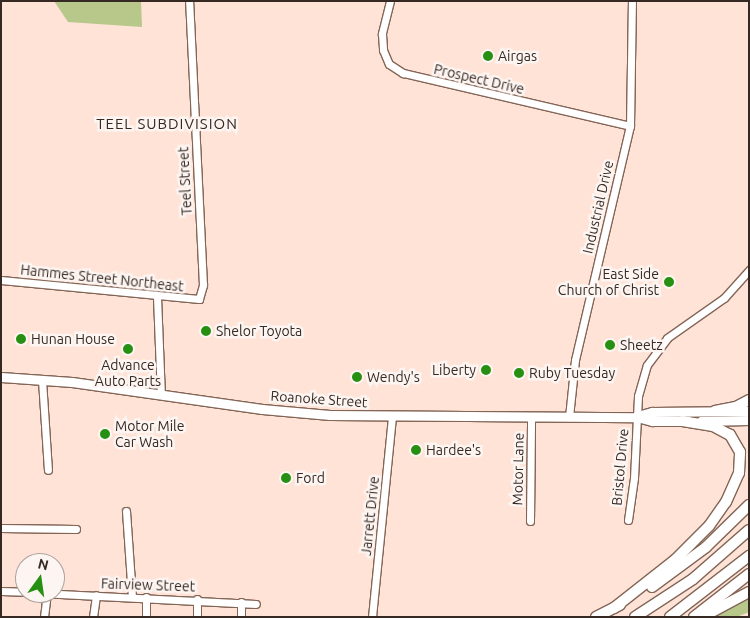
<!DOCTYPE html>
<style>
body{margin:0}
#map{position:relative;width:750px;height:618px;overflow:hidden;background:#ffe3d6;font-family:Ubuntu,sans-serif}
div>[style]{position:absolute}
.green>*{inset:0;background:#b8c88b}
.roads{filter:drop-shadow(1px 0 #836556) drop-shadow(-1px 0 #836556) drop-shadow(0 1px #836556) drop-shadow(0 -1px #836556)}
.minor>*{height:7px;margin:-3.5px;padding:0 3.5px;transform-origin:3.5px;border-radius:3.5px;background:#fff}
.major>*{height:9px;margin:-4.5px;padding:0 4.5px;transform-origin:4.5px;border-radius:4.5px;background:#fff}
.highway>*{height:10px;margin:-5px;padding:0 5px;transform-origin:5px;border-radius:5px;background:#fff}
.dots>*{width:14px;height:14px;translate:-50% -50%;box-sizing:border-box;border:2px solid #fdf5f2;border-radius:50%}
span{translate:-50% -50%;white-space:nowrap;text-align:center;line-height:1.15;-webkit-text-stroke:5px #fdf5f2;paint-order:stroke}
.poi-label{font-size:14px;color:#362923}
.left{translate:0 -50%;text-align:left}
.right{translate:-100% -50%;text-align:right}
.street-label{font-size:14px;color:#362923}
.neighbourhood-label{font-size:15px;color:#362923;letter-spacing:1px}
.frame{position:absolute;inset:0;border:2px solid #362923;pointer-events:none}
.north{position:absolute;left:15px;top:553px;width:50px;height:50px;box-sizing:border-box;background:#fdf5f2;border:1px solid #ada39f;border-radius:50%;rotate:14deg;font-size:14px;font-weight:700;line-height:20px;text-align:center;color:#362923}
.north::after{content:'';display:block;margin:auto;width:18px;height:22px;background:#279012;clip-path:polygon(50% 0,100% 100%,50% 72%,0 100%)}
</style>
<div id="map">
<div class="green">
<i style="clip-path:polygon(54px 1px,141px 1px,142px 27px,68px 22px)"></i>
<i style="clip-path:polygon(749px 596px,749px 612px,737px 617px,713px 617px)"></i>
</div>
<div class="roads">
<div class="minor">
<i style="left:390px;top:1px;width:34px;rotate:104deg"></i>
<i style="left:382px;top:34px;width:16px;rotate:86deg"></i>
<i style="left:383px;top:50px;width:15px;rotate:67deg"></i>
<i style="left:389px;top:64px;width:17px;rotate:33deg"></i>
<i style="left:403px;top:73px;width:233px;rotate:13.1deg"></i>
<i style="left:1px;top:280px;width:199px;rotate:5.5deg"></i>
<i style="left:199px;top:299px;width:15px;rotate:-74deg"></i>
<i style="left:203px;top:285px;width:284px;rotate:-92.8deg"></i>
<i style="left:157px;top:297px;width:98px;rotate:87.7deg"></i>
<i style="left:42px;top:380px;width:90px;rotate:86.2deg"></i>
<i style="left:569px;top:417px;width:57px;rotate:-84deg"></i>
<i style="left:575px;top:360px;width:240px;rotate:-76.8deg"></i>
<i style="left:630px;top:126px;width:125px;rotate:-89.1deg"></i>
<i style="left:126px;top:511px;width:85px;rotate:86deg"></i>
<i style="left:628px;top:520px;width:42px;rotate:-81.9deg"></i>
<i style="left:634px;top:478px;width:82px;rotate:-87.2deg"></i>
<i style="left:638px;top:396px;width:32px;rotate:-74deg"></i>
<i style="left:647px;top:365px;width:34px;rotate:-53deg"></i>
<i style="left:667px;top:338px;width:70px;rotate:-35.1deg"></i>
<i style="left:724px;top:298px;width:38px;rotate:-48deg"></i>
<i style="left:530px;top:521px;width:104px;rotate:-89.4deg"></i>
<i style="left:1px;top:528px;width:75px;rotate:0.8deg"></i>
<i style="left:1px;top:591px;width:24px;rotate:2deg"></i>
<i style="left:40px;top:593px;width:216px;rotate:2.9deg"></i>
<i style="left:241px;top:602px;width:15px;rotate:90deg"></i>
<i style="left:44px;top:617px;width:24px;rotate:-83deg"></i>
<i style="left:93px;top:617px;width:22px;rotate:-82deg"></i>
<i style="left:146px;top:617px;width:20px;rotate:-90deg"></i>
<i style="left:197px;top:617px;width:18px;rotate:-90deg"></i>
<i style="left:372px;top:617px;width:201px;rotate:-84.3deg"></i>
</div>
<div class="major">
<i style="left:1px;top:377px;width:71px;rotate:4deg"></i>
<i style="left:72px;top:382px;width:192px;rotate:8.1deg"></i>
<i style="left:262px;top:409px;width:68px;rotate:5deg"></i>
<i style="left:330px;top:415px;width:307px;rotate:0.4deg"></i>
<i style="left:637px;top:417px;width:16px;rotate:15deg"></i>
<i style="left:652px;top:421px;width:36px"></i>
<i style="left:637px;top:416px;width:16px;rotate:-15deg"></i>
<i style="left:652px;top:412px;width:97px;rotate:-0.6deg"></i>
<i style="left:701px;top:421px;width:48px;rotate:-1.2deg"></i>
</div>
<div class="highway">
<i style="left:715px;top:411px;width:21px;rotate:-11deg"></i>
<i style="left:736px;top:407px;width:15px;rotate:-28deg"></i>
<i style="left:652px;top:587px;width:67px;rotate:-36.5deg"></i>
<i style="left:706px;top:547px;width:60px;rotate:-44.3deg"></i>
<i style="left:614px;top:608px;width:78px;rotate:-38.2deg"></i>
<i style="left:675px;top:560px;width:48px;rotate:-45deg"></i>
<i style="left:709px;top:526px;width:29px;rotate:-55deg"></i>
<i style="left:726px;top:502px;width:32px;rotate:-66deg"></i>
<i style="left:739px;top:473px;width:21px;rotate:-87deg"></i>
<i style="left:740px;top:452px;width:20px;rotate:-120deg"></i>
<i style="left:730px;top:435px;width:19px;rotate:-152deg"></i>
<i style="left:713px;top:426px;width:31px;rotate:-171deg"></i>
<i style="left:706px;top:615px;width:49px;rotate:-28.1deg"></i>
<i style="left:596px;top:617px;width:27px;rotate:-27deg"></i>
<i style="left:635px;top:617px;width:69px;rotate:-33.2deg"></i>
<i style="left:693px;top:579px;width:74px;rotate:-41.2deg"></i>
<i style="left:670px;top:617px;width:100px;rotate:-37.7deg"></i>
<i style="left:694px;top:617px;width:70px;rotate:-38deg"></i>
</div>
</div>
<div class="dots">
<i style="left:488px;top:56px;background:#279012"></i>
<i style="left:669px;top:282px;background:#279012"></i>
<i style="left:206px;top:331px;background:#279012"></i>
<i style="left:21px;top:339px;background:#279012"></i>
<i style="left:610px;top:345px;background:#279012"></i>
<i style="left:128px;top:349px;background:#279012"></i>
<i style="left:486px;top:370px;background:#279012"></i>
<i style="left:519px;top:373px;background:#279012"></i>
<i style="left:357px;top:377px;background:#279012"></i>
<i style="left:105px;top:434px;background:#279012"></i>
<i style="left:416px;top:450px;background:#279012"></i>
<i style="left:286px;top:478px;background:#279012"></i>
</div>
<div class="poi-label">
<span class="left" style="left:498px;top:56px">Airgas</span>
<span class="right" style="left:659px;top:282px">East Side<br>Church of Christ</span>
<span class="left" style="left:216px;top:331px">Shelor Toyota</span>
<span class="left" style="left:31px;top:339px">Hunan House</span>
<span class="left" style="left:620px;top:345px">Sheetz</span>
<span style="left:128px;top:373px">Advance<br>Auto Parts</span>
<span class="right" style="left:476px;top:370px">Liberty</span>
<span class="left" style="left:529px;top:373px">Ruby Tuesday</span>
<span class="left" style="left:367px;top:377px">Wendy's</span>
<span class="left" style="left:115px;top:434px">Motor Mile<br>Car Wash</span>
<span class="left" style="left:426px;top:450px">Hardee's</span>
<span class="left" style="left:296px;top:478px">Ford</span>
</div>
<div class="street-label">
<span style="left:479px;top:79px;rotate:13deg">Prospect Drive</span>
<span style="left:185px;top:181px;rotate:-93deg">Teel Street</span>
<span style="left:598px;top:207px;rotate:-77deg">Industrial Drive</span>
<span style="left:102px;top:278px;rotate:6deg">Hammes Street Northeast</span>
<span style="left:319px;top:399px;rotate:4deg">Roanoke Street</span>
<span style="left:620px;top:467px;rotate:-85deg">Bristol Drive</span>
<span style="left:518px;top:469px;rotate:-89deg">Motor Lane</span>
<span style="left:370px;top:516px;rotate:-84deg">Jarrett Drive</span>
<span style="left:148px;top:585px;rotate:2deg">Fairview Street</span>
</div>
<div class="neighbourhood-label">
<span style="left:167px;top:124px">TEEL SUBDIVISION</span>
</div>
<div class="frame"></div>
<div class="north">N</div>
</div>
